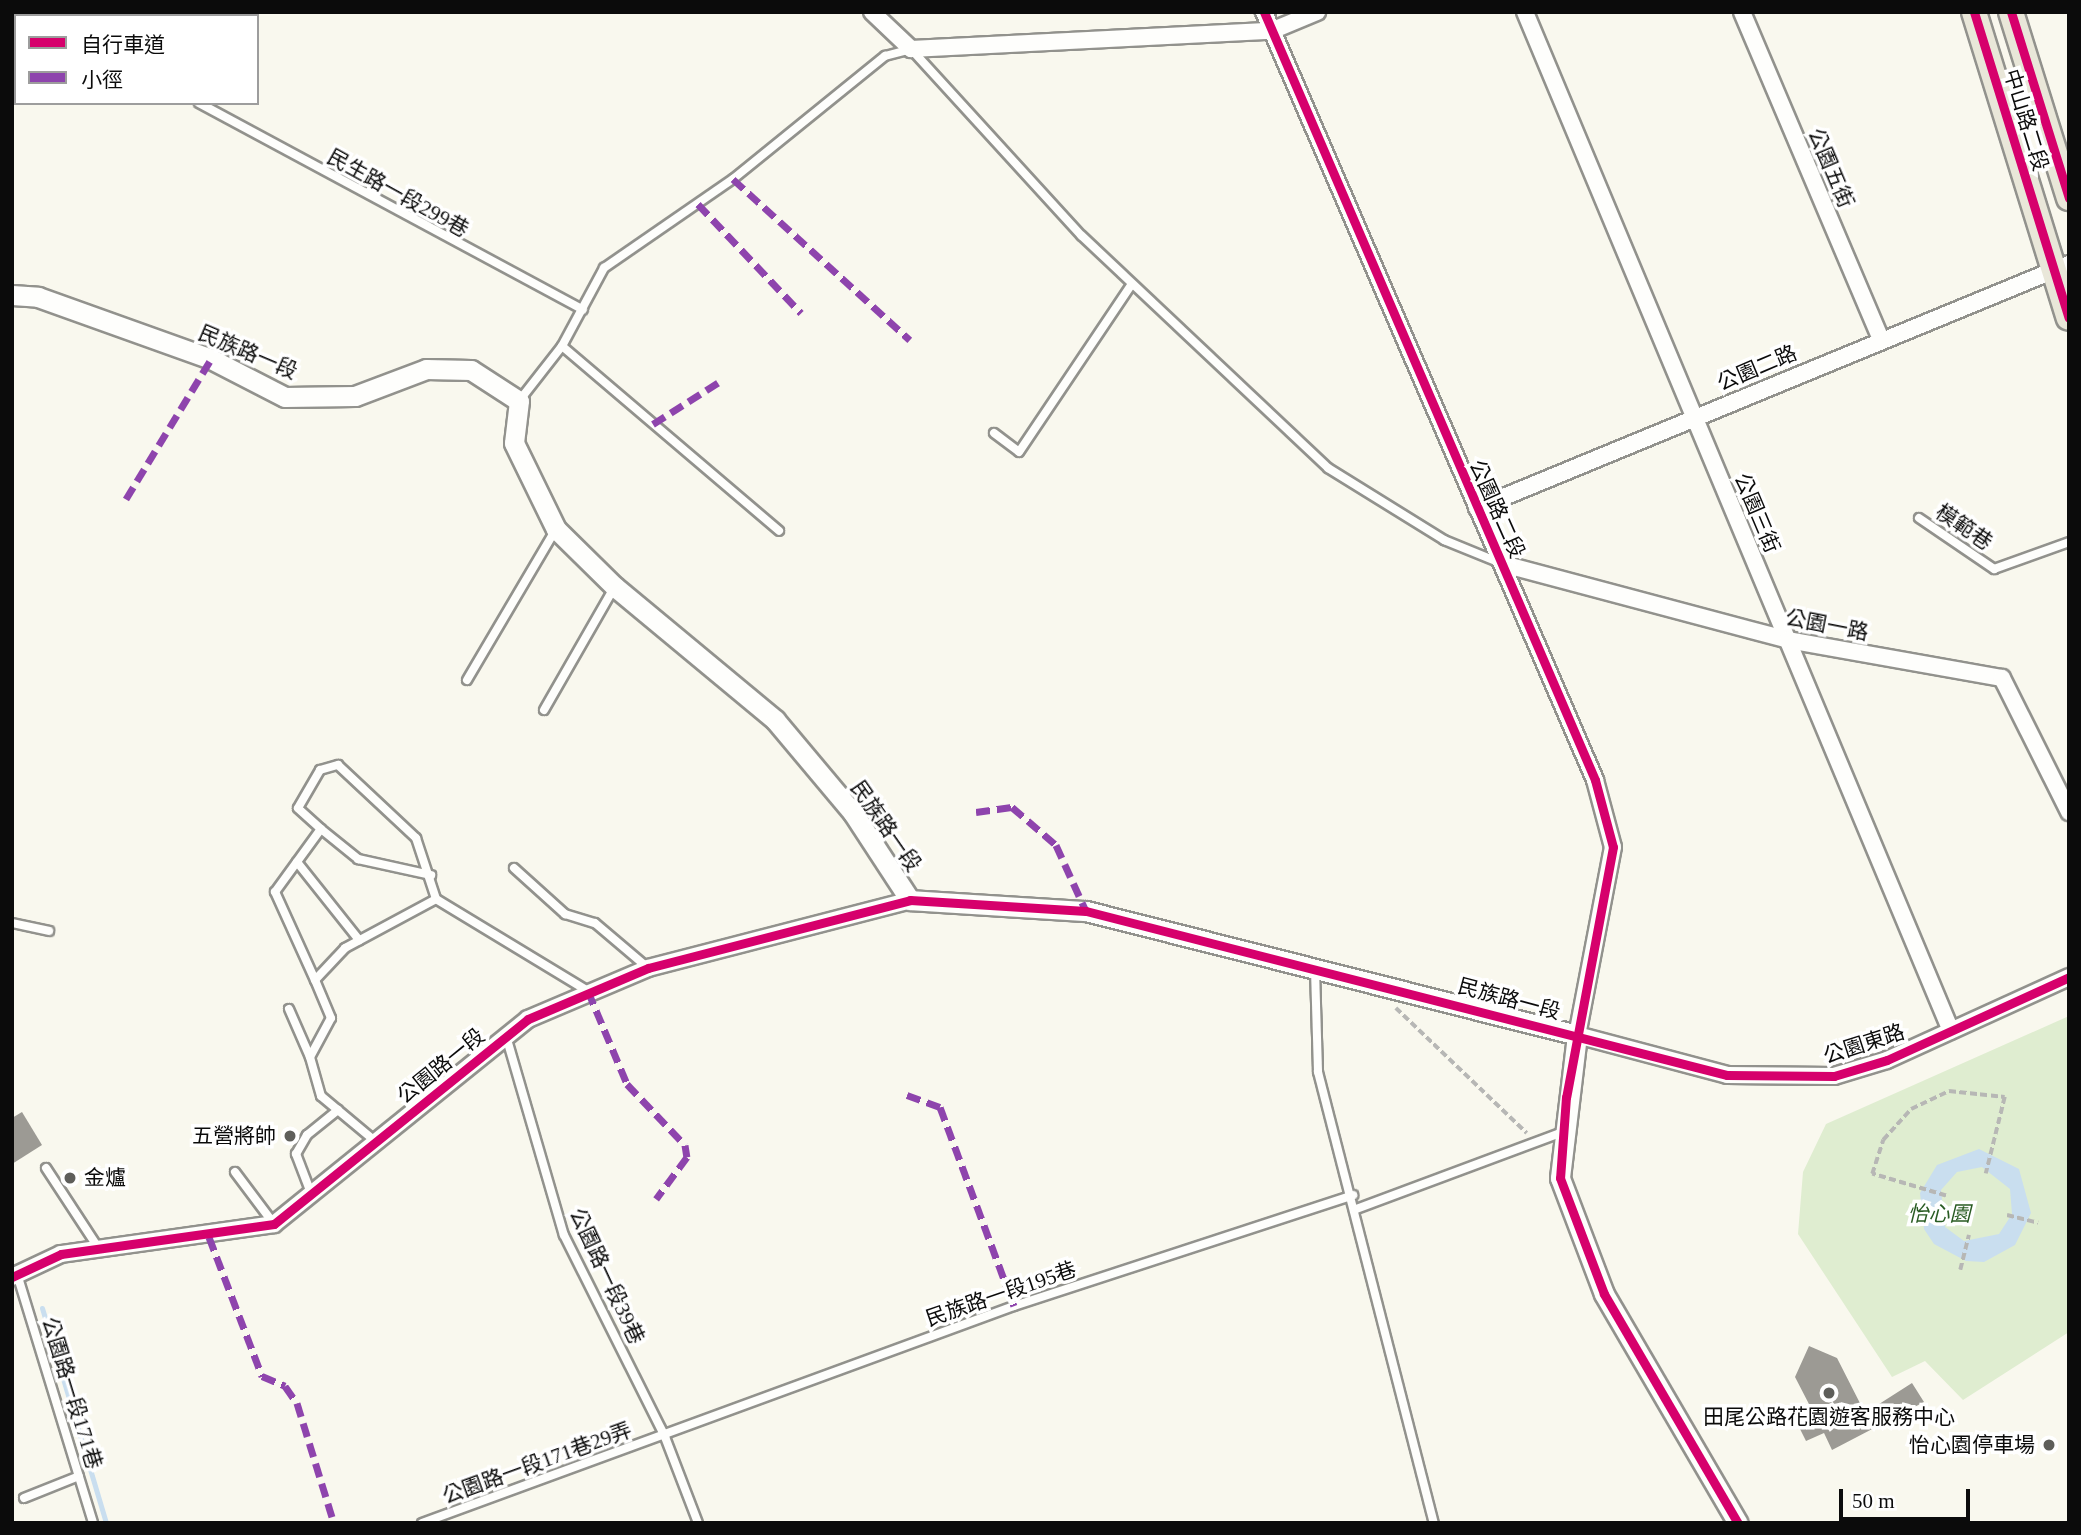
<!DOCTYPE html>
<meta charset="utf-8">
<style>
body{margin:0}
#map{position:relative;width:2081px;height:1535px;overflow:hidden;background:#f9f8ee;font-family:"Times New Roman","Noto Sans TC",serif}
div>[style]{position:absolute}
.green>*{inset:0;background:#dfedd0}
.water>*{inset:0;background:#c9deef}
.stream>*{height:5px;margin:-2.5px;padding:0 2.5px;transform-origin:2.5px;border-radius:2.5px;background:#c9deef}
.building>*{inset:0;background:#9c9a94}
.path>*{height:3.5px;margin-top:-1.75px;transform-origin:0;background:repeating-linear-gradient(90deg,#b7b7b5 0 7px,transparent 0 10.5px)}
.roads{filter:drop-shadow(2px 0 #92928d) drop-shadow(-2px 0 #92928d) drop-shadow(0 2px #92928d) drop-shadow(0 -2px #92928d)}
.service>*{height:8px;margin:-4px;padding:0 4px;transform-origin:4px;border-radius:4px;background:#fefefc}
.minor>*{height:16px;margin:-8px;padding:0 8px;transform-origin:8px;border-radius:8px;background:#fefefc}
.tertiary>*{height:19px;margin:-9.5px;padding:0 9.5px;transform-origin:9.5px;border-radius:9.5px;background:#fefefc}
.primary>*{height:24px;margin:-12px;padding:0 12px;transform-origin:12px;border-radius:12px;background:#e9e7d9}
.quiet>*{height:7px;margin-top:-3.5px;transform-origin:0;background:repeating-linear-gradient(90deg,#8e44ad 0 14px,transparent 0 21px)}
.cycleway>*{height:9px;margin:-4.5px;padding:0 4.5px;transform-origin:4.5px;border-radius:4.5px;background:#d6006c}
.dots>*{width:19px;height:19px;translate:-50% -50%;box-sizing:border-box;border:4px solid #fff;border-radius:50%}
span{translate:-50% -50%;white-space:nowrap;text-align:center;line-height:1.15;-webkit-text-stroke:7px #fff;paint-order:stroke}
.street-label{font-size:21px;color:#0b0b0b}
.poi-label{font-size:21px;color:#0b0b0b}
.right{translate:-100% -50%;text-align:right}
.left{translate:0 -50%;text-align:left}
.park-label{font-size:21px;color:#285b22;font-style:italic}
.frame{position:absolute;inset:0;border:14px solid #0b0b0b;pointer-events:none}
.legend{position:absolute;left:14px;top:14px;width:245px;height:91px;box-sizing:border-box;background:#fff;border:2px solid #9d9d9d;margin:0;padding:9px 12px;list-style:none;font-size:21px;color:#0b0b0b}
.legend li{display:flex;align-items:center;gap:14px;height:35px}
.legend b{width:35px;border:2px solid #9d9d9d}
.scale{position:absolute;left:1839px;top:1489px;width:131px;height:32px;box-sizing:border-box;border:4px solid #0b0b0b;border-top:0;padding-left:9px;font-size:21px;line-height:24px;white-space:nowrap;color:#0b0b0b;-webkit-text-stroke:5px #fff;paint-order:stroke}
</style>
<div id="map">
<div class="green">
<i style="clip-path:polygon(2069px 1016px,2069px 1332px,1963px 1400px,1925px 1361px,1892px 1377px,1798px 1234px,1803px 1172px,1826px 1124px)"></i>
</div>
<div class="water">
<i style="clip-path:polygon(evenodd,1979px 1149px,2019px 1169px,2031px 1213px,2015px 1245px,1984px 1262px,1966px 1261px,1934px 1244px,1924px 1229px,1920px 1193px,1937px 1165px,1979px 1149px,1982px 1167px,2010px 1189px,2012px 1214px,1999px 1234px,1964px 1241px,1945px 1227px,1941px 1190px,1957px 1172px,1982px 1167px)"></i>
</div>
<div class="stream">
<i style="left:42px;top:1308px;width:224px;rotate:73.4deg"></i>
</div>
<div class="building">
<i style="clip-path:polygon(22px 1112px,42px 1145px,12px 1164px,12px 1118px)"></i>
<i style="clip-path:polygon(1809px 1346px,1837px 1358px,1865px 1413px,1912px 1383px,1924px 1402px,1832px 1450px,1824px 1433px,1806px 1441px,1794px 1417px,1811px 1408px,1795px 1377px)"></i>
</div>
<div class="path">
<i style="left:1396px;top:1008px;width:181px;rotate:43.7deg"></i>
<i style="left:1946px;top:1196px;width:77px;rotate:-163.4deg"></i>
<i style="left:1872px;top:1174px;width:36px;rotate:-72deg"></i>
<i style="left:1883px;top:1140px;width:42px;rotate:-47.9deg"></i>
<i style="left:1911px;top:1109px;width:42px;rotate:-25.3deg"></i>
<i style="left:1949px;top:1091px;width:56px;rotate:6.1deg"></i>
<i style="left:2005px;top:1097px;width:79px;rotate:103.9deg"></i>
<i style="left:2007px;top:1215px;width:32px;rotate:14deg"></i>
<i style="left:1960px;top:1270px;width:36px;rotate:-76deg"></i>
</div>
<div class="roads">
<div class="service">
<i style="left:30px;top:12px;width:8px;rotate:30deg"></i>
<i style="left:199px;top:103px;width:436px;rotate:28.3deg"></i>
<i style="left:562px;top:346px;width:285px;rotate:40.4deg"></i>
<i style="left:519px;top:401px;width:70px;rotate:-52deg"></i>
<i style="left:562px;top:346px;width:89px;rotate:-61.7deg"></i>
<i style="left:604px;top:268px;width:157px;rotate:-34.6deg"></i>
<i style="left:733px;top:179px;width:196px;rotate:-39deg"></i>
<i style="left:885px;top:56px;width:27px;rotate:-15deg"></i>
<i style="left:911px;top:49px;width:253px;rotate:47.6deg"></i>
<i style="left:1082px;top:236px;width:338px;rotate:43.3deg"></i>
<i style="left:1328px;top:468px;width:137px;rotate:31.8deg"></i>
<i style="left:1444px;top:540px;width:58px;rotate:22.2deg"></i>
<i style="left:994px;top:433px;width:31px;rotate:37deg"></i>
<i style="left:1019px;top:452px;width:202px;rotate:-56.1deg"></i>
<i style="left:1919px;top:518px;width:91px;rotate:34.2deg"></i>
<i style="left:1994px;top:569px;width:80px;rotate:-19.8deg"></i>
<i style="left:467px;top:680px;width:175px;rotate:-59.5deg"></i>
<i style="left:544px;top:710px;width:141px;rotate:-60.2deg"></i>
<i style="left:321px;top:829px;width:48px;rotate:39deg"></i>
<i style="left:358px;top:859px;width:75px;rotate:12.4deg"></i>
<i style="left:297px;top:862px;width:100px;rotate:51.5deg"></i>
<i style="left:514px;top:868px;width:69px;rotate:42deg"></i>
<i style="left:565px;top:914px;width:31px;rotate:17deg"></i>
<i style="left:595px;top:923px;width:70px;rotate:40.3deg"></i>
<i style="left:12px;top:923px;width:38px;rotate:12deg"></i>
<i style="left:1315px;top:970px;width:102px;rotate:88.3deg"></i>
<i style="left:1318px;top:1072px;width:466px;rotate:75.6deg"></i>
<i style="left:315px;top:980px;width:97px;rotate:-114.4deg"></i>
<i style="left:275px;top:892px;width:78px;rotate:-53.9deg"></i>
<i style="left:321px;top:829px;width:31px;rotate:-138deg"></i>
<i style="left:298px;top:808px;width:44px;rotate:-59.9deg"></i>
<i style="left:320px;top:770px;width:19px;rotate:-16deg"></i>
<i style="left:338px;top:765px;width:107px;rotate:43.1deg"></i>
<i style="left:416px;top:838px;width:64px;rotate:71.8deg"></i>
<i style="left:289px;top:1009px;width:52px;rotate:66.4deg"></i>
<i style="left:506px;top:1036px;width:207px;rotate:73.8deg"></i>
<i style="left:564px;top:1235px;width:226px;rotate:63.4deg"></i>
<i style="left:665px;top:1437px;width:92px;rotate:69deg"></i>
<i style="left:375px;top:1141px;width:70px;rotate:-140.2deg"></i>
<i style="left:321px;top:1096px;width:41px;rotate:-105.8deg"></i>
<i style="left:310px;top:1057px;width:44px;rotate:-61.7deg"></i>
<i style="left:331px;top:1018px;width:41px;rotate:-112.8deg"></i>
<i style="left:315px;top:980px;width:44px;rotate:-46.8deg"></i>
<i style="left:345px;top:948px;width:103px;rotate:-28.3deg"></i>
<i style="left:436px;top:899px;width:178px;rotate:31.2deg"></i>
<i style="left:46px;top:1168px;width:97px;rotate:56.8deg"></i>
<i style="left:235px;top:1172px;width:65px;rotate:53.1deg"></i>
<i style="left:311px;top:1193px;width:42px;rotate:-111deg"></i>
<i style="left:296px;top:1154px;width:22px;rotate:-60deg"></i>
<i style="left:307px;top:1135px;width:40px;rotate:-39deg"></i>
<i style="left:1356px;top:1209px;width:221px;rotate:-20.4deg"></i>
<i style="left:17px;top:1274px;width:260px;rotate:73deg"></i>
<i style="left:24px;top:1498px;width:59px;rotate:-21.8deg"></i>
<i style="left:422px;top:1523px;width:631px;rotate:-20.13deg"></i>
<i style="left:1014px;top:1306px;width:357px;rotate:-18.1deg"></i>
</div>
<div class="minor">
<i style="left:872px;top:12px;width:54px;rotate:43.5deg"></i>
<i style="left:911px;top:49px;width:360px;rotate:-2.9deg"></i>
<i style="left:1271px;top:31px;width:50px;rotate:-22.4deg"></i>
<i style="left:1264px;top:12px;width:836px;rotate:66.68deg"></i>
<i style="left:1595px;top:780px;width:69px;rotate:75deg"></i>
<i style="left:1613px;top:847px;width:191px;rotate:100.8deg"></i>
<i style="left:1577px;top:1035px;width:155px;rotate:14.9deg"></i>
<i style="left:1727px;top:1075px;width:107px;rotate:0.5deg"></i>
<i style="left:1834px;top:1076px;width:55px;rotate:-16.8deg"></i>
<i style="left:1887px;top:1060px;width:200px;rotate:-24.5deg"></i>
<i style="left:1525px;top:12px;width:1104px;rotate:67.31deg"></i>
<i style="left:1742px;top:12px;width:356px;rotate:67deg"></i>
<i style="left:1477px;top:508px;width:640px;rotate:-22.4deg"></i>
<i style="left:1503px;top:564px;width:295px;rotate:14.9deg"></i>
<i style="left:1788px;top:640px;width:217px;rotate:10.1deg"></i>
<i style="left:2002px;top:678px;width:150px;rotate:63.4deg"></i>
<i style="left:12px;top:1277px;width:54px;rotate:-25.1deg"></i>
<i style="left:61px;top:1254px;width:215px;rotate:-8deg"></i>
<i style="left:274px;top:1224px;width:326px;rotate:-38.9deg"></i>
<i style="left:528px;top:1019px;width:130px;rotate:-23deg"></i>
<i style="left:648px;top:968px;width:271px;rotate:-14.5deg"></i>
</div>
<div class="tertiary">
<i style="left:12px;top:295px;width:26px;rotate:4deg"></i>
<i style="left:38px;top:297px;width:184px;rotate:19.7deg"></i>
<i style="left:211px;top:359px;width:83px;rotate:27.2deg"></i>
<i style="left:285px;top:397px;width:70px;rotate:-0.8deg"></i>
<i style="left:355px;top:396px;width:76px;rotate:-20.8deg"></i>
<i style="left:426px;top:369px;width:45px;rotate:1.3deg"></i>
<i style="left:471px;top:370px;width:57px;rotate:32.9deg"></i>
<i style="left:519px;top:401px;width:42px;rotate:96.8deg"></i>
<i style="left:514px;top:443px;width:96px;rotate:64deg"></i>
<i style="left:556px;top:529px;width:83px;rotate:44.5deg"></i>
<i style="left:615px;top:587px;width:208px;rotate:39.7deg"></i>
<i style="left:775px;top:720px;width:121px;rotate:50deg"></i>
<i style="left:853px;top:813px;width:104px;rotate:56.8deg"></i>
<i style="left:910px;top:900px;width:176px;rotate:3.6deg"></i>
<i style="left:1086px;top:911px;width:506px;rotate:14.17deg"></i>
<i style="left:1577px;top:1035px;width:144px;rotate:96.8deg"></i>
<i style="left:1560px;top:1178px;width:124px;rotate:69.2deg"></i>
<i style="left:1604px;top:1294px;width:265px;rotate:59.7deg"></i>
</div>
<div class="primary">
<i style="left:1974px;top:12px;width:320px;rotate:72.8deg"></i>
<i style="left:2011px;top:12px;width:195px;rotate:72.7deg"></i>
</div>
</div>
<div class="quiet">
<i style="left:733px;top:179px;width:239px;rotate:42.3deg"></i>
<i style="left:698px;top:204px;width:150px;rotate:46.6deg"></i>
<i style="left:653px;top:424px;width:82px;rotate:-32.5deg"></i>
<i style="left:126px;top:499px;width:164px;rotate:-58.7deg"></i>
<i style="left:976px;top:812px;width:36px;rotate:-8deg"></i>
<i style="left:1012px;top:807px;width:58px;rotate:40.8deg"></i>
<i style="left:1056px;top:845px;width:72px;rotate:65.6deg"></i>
<i style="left:588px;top:991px;width:101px;rotate:67.2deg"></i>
<i style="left:627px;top:1084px;width:84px;rotate:46.4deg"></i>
<i style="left:685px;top:1145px;width:12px;rotate:81deg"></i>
<i style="left:687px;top:1157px;width:52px;rotate:126.4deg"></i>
<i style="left:907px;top:1095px;width:35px;rotate:20deg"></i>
<i style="left:940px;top:1107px;width:212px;rotate:69.6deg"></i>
<i style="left:209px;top:1237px;width:149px;rotate:69.1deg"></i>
<i style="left:262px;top:1376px;width:25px;rotate:23deg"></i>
<i style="left:285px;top:1386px;width:21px;rotate:55deg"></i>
<i style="left:297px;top:1403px;width:126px;rotate:72.9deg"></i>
</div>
<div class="cycleway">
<i style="left:1264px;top:12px;width:836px;rotate:66.68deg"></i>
<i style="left:1595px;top:780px;width:69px;rotate:75deg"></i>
<i style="left:1613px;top:847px;width:254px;rotate:100.6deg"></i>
<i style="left:1566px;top:1097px;width:81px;rotate:94.2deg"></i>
<i style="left:1560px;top:1178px;width:124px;rotate:69.2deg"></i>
<i style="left:1604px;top:1294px;width:265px;rotate:59.7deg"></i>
<i style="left:1974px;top:12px;width:320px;rotate:72.8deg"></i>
<i style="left:2011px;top:12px;width:195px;rotate:72.7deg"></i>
<i style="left:12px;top:1277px;width:54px;rotate:-25.1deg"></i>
<i style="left:61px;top:1254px;width:215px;rotate:-8deg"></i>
<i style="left:274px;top:1224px;width:326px;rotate:-38.9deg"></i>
<i style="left:528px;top:1019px;width:130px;rotate:-23deg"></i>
<i style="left:648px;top:968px;width:271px;rotate:-14.5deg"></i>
<i style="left:910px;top:900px;width:176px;rotate:3.6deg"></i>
<i style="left:1086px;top:911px;width:662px;rotate:14.35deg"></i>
<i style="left:1727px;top:1075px;width:107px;rotate:0.5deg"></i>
<i style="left:1834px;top:1076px;width:55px;rotate:-16.8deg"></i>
<i style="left:1887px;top:1060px;width:200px;rotate:-24.5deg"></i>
</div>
<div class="dots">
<i style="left:290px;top:1136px;background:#5e5e5a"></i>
<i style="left:70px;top:1178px;background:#5e5e5a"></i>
<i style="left:1829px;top:1393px;background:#5e5e5a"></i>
<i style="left:2049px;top:1445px;background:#5e5e5a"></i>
</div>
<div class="street-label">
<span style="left:2026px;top:120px;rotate:73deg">中山路二段</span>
<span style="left:1831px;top:168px;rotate:67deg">公園五街</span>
<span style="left:398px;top:193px;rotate:29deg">民生路一段299巷</span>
<span style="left:248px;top:352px;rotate:23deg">民族路一段</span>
<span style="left:1757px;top:368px;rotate:-23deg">公園二路</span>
<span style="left:1497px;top:509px;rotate:66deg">公園路二段</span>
<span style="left:1757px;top:513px;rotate:67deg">公園三街</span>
<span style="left:1964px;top:527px;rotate:34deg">模範巷</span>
<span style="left:1827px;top:625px;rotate:11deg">公園一路</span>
<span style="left:886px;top:826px;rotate:55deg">民族路一段</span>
<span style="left:1509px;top:999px;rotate:15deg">民族路一段</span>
<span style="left:1864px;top:1044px;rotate:-18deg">公園東路</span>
<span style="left:441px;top:1066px;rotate:-39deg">公園路一段</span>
<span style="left:607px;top:1276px;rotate:65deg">公園路一段39巷</span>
<span style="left:1001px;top:1294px;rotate:-19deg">民族路一段195巷</span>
<span style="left:72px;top:1393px;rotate:73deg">公園路一段171巷</span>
<span style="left:537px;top:1463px;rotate:-20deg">公園路一段171巷29弄</span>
</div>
<div class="poi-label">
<span class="right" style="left:276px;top:1136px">五營將帥</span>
<span class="left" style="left:84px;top:1178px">金爐</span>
<span style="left:1829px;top:1417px">田尾公路花園遊客服務中心</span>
<span class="right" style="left:2035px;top:1445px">怡心園停車場</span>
</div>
<div class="park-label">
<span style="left:1939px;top:1214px">怡心園</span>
</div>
<div class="frame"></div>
<ul class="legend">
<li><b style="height:9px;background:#d6006c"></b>自行車道</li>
<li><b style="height:9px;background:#8e44ad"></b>小徑</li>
</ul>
<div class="scale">50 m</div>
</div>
